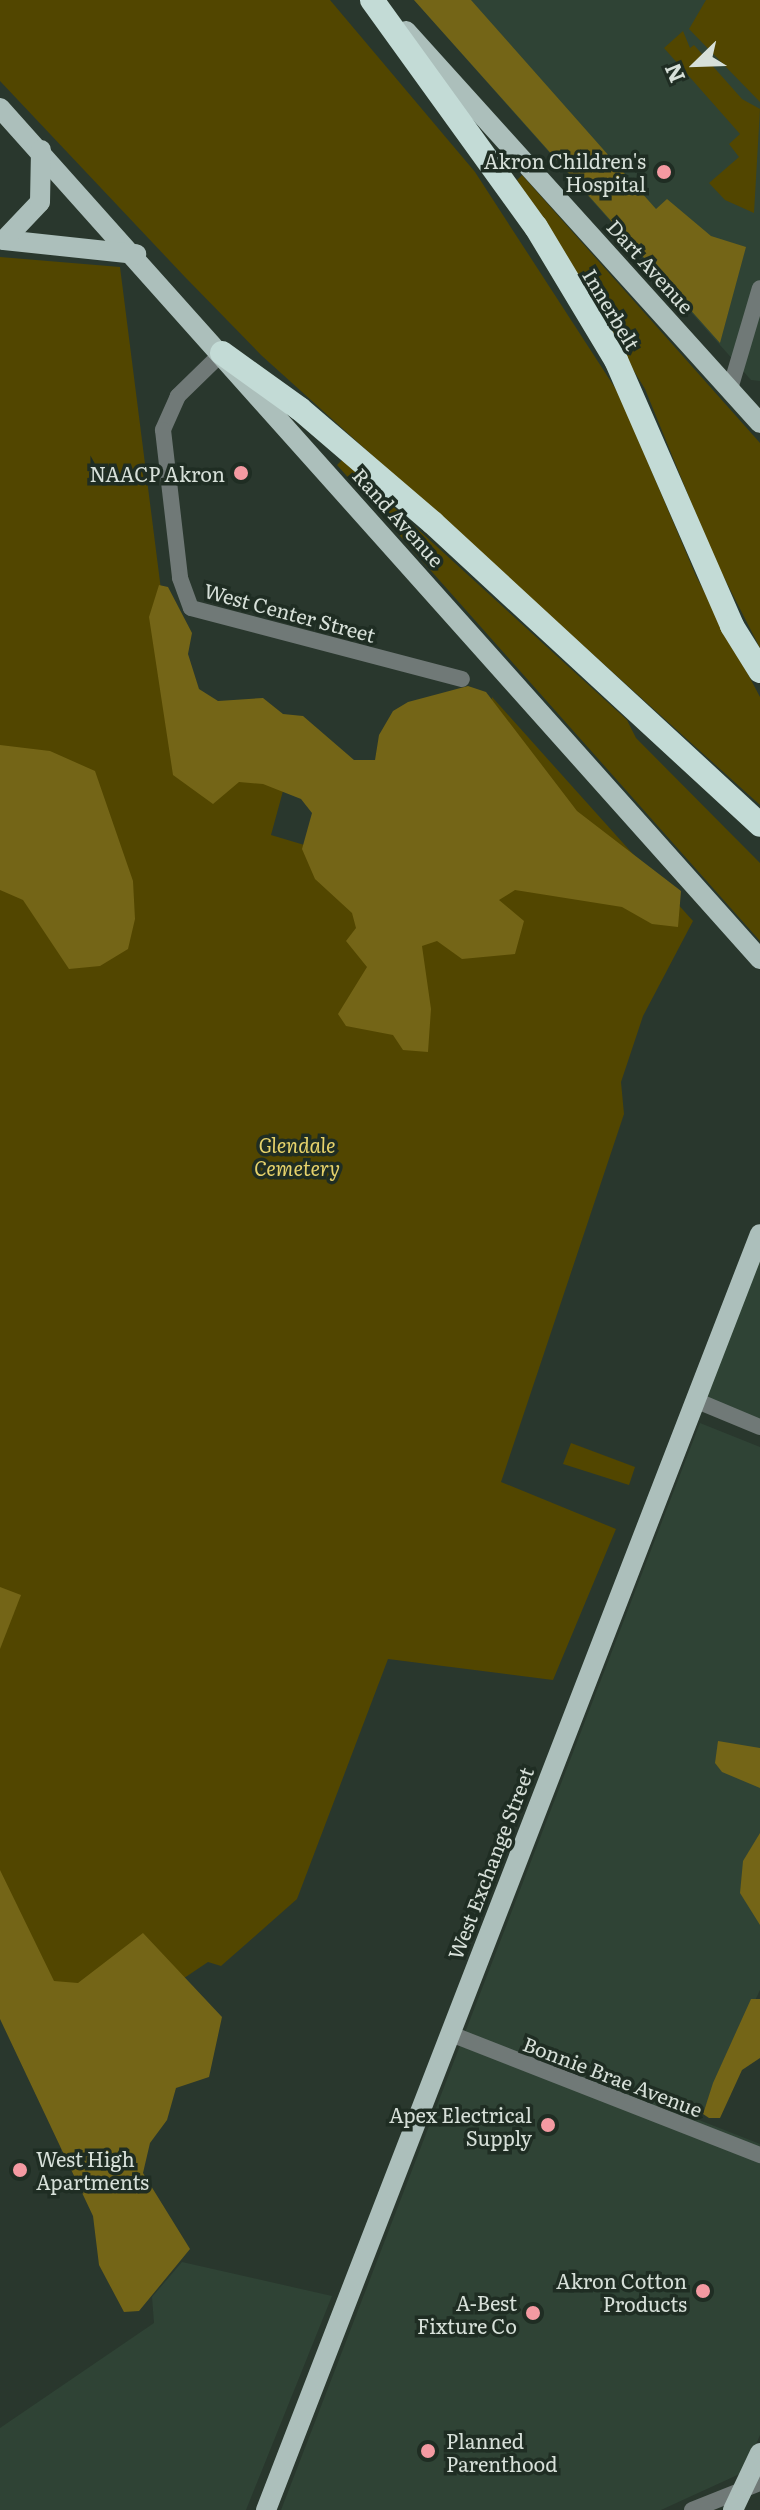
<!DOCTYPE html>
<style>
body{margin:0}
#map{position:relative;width:760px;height:2510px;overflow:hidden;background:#29372d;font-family:Literata,serif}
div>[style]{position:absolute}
.built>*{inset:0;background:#2f4335}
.green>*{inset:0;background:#524600}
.forest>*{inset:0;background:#746517}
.street>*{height:16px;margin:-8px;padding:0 8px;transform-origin:8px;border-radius:8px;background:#707977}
.primary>*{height:20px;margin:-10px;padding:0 10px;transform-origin:10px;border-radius:10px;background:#acbfbb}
.highway>*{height:24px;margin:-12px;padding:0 12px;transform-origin:12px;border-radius:12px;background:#c3dbd6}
.dots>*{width:22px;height:22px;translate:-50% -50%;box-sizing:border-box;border:4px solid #1f2d23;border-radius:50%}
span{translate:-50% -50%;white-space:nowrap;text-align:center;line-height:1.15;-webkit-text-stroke:7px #1f2d23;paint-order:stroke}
.poi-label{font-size:20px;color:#d7e0d9}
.right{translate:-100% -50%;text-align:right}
.left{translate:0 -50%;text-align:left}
.street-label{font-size:20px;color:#d7e0d9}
.park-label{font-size:20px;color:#e6d26b;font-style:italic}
.north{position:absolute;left:656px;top:24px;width:80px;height:80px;-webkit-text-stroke:6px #1f2d23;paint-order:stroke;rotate:247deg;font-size:22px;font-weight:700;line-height:32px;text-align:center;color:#d7e0d9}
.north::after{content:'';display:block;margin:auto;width:28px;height:36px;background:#d7e0d9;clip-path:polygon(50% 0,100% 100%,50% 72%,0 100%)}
</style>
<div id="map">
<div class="built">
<i style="clip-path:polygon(414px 0,760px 0,760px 381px,751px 380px)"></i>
<i style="clip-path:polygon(760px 1234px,760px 1427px,695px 1400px)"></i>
<i style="clip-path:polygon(700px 1423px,760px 1447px,760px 1990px,699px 2120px,760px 2144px,760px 2435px,744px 2472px,661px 2510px,281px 2510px)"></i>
<i style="clip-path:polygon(182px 2262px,332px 2296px,246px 2510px,0 2510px,0 2428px,154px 2323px,152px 2297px)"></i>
</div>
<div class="green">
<i style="clip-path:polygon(0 0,330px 0,475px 172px,619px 394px,696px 576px,760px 697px,760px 805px,261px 355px,185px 277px,0 81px)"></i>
<i style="clip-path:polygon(706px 0,760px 0,760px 102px,689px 29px)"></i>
<i style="clip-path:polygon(683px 31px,690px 48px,694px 45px,742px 99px,760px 109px,754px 213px,725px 200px,709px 183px,739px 157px,729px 144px,740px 134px,664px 48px)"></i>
<i style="clip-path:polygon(522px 175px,760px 443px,760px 648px,713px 556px,645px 389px,517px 180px)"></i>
<i style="clip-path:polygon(0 257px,120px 267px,181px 747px,286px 780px,271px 835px,458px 891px,492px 697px,693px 921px,643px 1016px,621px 1082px,624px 1114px,501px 1482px,616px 1529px,553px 1680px,388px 1659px,297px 1899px,221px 1966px,208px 1962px,46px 2071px,0 2000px)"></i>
<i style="clip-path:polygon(342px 460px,627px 720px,636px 738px,760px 863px,760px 941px,337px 465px)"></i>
<i style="clip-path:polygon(571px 1443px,635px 1467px,629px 1485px,563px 1464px)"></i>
</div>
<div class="forest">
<i style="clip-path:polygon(414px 0,471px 0,656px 209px,667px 199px,711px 236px,746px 247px,720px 343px)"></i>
<i style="clip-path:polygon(159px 585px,168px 587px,192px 633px,188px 654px,199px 689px,218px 701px,263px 698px,283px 714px,303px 716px,354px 760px,375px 760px,379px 735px,393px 711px,408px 702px,468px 686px,486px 692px,577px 811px,681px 891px,678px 927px,652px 924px,622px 907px,515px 890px,499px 900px,524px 921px,515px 954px,462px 959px,437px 941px,422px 946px,431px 1009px,428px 1052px,403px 1050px,393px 1035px,346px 1026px,338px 1014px,367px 967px,346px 941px,356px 928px,352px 913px,315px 879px,302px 849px,312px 813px,301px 799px,263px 784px,239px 782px,213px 804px,173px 775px,149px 617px)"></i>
<i style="clip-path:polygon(0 745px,50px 751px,95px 771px,133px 881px,135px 919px,128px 949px,100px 966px,69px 969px,23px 900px,0 890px)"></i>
<i style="clip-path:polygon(0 1587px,21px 1595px,0 1649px)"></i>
<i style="clip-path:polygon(718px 1741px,760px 1748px,760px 1788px,722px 1772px,715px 1763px)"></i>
<i style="clip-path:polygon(760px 1833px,760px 1925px,740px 1893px,743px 1861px)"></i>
<i style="clip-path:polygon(0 1870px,54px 1981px,78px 1983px,143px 1933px,222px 2017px,209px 2077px,176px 2088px,167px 2120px,150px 2143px,143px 2173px,190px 2249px,139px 2311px,124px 2312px,99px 2265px,93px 2216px,0 2019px)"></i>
<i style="clip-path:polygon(751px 1999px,760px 1999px,760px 2058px,742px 2070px,720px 2118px,709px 2118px,703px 2114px,713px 2083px)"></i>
</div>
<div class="street">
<i style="left:222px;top:353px;width:62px;rotate:135.7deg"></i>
<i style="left:178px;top:396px;width:37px;rotate:114deg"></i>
<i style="left:163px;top:430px;width:149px;rotate:83.4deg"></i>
<i style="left:180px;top:578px;width:32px;rotate:70deg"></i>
<i style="left:191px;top:608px;width:280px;rotate:14.7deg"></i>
<i style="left:730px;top:389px;width:105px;rotate:-73.5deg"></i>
<i style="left:695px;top:1400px;width:70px;rotate:22.6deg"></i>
<i style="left:451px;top:2034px;width:332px;rotate:21.4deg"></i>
<i style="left:692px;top:2510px;width:73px;rotate:-21.7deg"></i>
</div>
<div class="primary">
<i style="left:406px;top:31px;width:528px;rotate:47.92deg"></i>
<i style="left:0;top:108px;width:1141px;rotate:48.23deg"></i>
<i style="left:4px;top:240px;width:133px;rotate:6.1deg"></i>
<i style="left:4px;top:240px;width:52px;rotate:-46.5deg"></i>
<i style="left:40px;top:202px;width:52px;rotate:-88.9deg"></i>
<i style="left:266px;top:2510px;width:1368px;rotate:-68.84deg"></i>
<i style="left:733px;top:2510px;width:63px;rotate:-64.7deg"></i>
</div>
<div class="highway">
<i style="left:372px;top:0;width:280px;rotate:54.2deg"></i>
<i style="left:536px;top:227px;width:155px;rotate:59deg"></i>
<i style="left:616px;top:360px;width:290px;rotate:66.4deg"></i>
<i style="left:732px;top:626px;width:53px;rotate:58.1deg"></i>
<i style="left:222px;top:353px;width:96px;rotate:35.7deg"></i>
<i style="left:300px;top:409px;width:175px;rotate:40.6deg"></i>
<i style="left:433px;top:523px;width:445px;rotate:42.7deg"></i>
</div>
<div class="dots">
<i style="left:664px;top:172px;background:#f49aa2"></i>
<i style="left:241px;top:473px;background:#f49aa2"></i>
<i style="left:548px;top:2125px;background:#f49aa2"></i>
<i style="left:20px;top:2170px;background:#f49aa2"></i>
<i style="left:703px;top:2291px;background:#f49aa2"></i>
<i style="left:533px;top:2313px;background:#f49aa2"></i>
<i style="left:428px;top:2451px;background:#f49aa2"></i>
</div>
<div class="poi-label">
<span class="right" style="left:646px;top:172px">Akron Children's<br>Hospital</span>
<span class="right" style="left:225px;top:473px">NAACP Akron</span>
<span class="right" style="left:532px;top:2126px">Apex Electrical<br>Supply</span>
<span class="left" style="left:36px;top:2170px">West High<br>Apartments</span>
<span class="right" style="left:687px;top:2292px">Akron Cotton<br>Products</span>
<span class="right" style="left:517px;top:2314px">A-Best<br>Fixture Co</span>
<span class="left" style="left:446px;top:2452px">Planned<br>Parenthood</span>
</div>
<div class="street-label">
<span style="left:651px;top:266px;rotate:48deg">Dart Avenue</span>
<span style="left:612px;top:309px;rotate:59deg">Innerbelt</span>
<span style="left:399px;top:517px;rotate:48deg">Rand Avenue</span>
<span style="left:290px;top:612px;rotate:15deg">West Center Street</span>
<span style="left:490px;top:1863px;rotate:-69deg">West Exchange Street</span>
<span style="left:613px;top:2076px;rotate:21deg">Bonnie Brae Avenue</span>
</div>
<div class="park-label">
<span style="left:297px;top:1156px">Glendale<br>Cemetery</span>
</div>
<div class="north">N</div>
</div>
